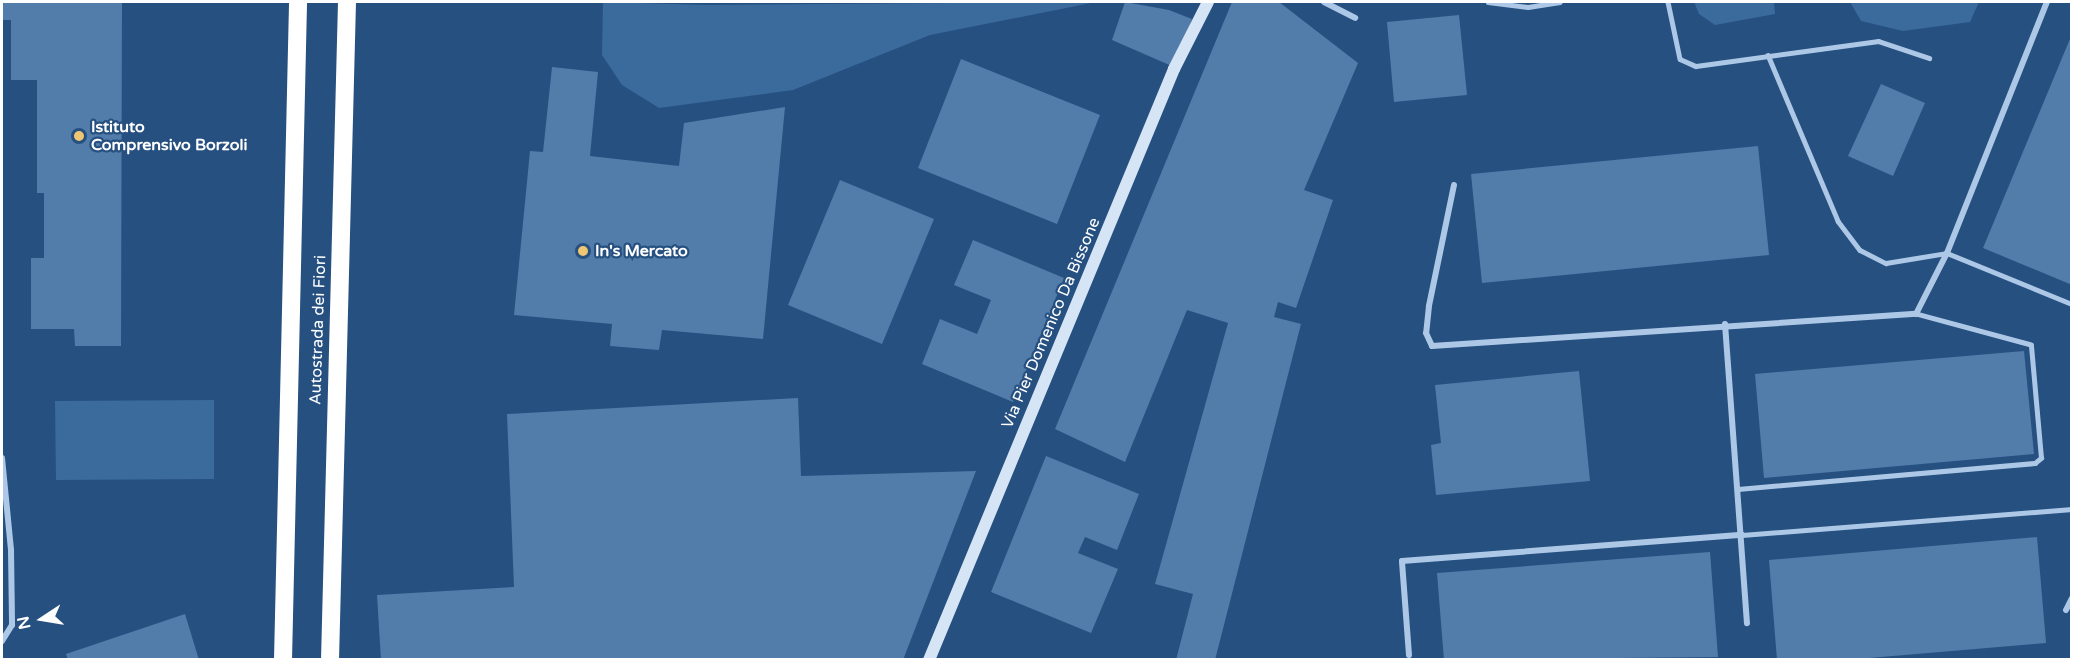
<!DOCTYPE html>
<style>
body{margin:0}
#map{position:relative;width:2073px;height:661px;overflow:hidden;background:#265080;font-family:"Varela Round",sans-serif}
div>[style]{position:absolute}
.green>*{inset:0;background:#3b6a9d}
.building>*{inset:0;background:#527caa}
.service>*{height:4.5px;margin:-2.25px;padding:0 2.25px;transform-origin:2.25px;border-radius:2.25px;background:#adc8e6}
.minor>*{height:6px;margin:-3px;padding:0 3px;transform-origin:3px;border-radius:3px;background:#adc8e6}
.secondary>*{height:12px;margin:-6px;padding:0 6px;transform-origin:6px;border-radius:6px;background:#d6e5f5}
.motorway>*{height:18px;margin:-9px;padding:0 9px;transform-origin:9px;border-radius:9px;background:#fff}
.dots>*{width:16px;height:16px;translate:-50% -50%;box-sizing:border-box;border:3px solid #265080;border-radius:50%}
span{translate:-50% -50%;white-space:nowrap;text-align:center;line-height:1.15;-webkit-text-stroke:4.5px #265080;paint-order:stroke}
.poi-label{font-size:16px;color:#fff;font-weight:700}
.left{translate:0 -50%;text-align:left}
.street-label{font-size:16px;color:#fff}
.frame{position:absolute;inset:0;border:3px solid #fff;pointer-events:none}
.north{position:absolute;left:12px;top:589px;width:60px;height:60px;-webkit-text-stroke:4px #265080;paint-order:stroke;rotate:258deg;font-size:16px;font-weight:700;line-height:24px;text-align:center;color:#fff}
.north::after{content:'';display:block;margin:auto;width:21px;height:27px;background:#fff;clip-path:polygon(50% 0,100% 100%,50% 72%,0 100%)}
</style>
<div id="map">
<div class="green">
<i style="clip-path:polygon(603px 2px,709px 5px,1096px 2px,930px 35px,793px 90px,659px 108px,622px 85px,602px 55px)"></i>
<i style="clip-path:polygon(1694px 2px,1774px 2px,1775px 14px,1715px 25px,1699px 14px)"></i>
<i style="clip-path:polygon(1850px 2px,1979px 2px,1970px 22px,1903px 31px,1861px 21px)"></i>
<i style="clip-path:polygon(214px 400px,214px 479px,56px 480px,55px 401px)"></i>
</div>
<div class="building">
<i style="clip-path:polygon(2px 2px,122px 2px,121px 346px,75px 346px,74px 329px,31px 329px,31px 258px,44px 258px,44px 193px,37px 193px,37px 80px,11px 80px,11px 20px,2px 20px)"></i>
<i style="clip-path:polygon(1125px 2px,1169px 10px,1192px 19px,1174px 67px,1112px 40px)"></i>
<i style="clip-path:polygon(1232px 2px,1279px 2px,1358px 63px,1304px 190px,1333px 200px,1296px 308px,1278px 302px,1274px 317px,1301px 324px,1215px 660px,1176px 660px,1193px 594px,1155px 584px,1228px 323px,1187px 310px,1125px 462px,1055px 429px)"></i>
<i style="clip-path:polygon(1459px 15px,1467px 95px,1394px 102px,1387px 22px)"></i>
<i style="clip-path:polygon(2072px 34px,2072px 285px,1983px 248px)"></i>
<i style="clip-path:polygon(961px 59px,1100px 115px,1057px 224px,918px 168px)"></i>
<i style="clip-path:polygon(552px 67px,598px 72px,590px 156px,679px 166px,684px 123px,785px 107px,763px 339px,662px 330px,659px 350px,610px 346px,612px 324px,514px 315px,530px 151px,543px 152px)"></i>
<i style="clip-path:polygon(1881px 84px,1925px 103px,1893px 176px,1848px 156px)"></i>
<i style="clip-path:polygon(1758px 146px,1769px 255px,1482px 283px,1471px 174px)"></i>
<i style="clip-path:polygon(840px 180px,934px 219px,882px 344px,788px 305px)"></i>
<i style="clip-path:polygon(973px 240px,1064px 278px,1013px 402px,922px 364px,940px 319px,977px 334px,991px 300px,954px 285px)"></i>
<i style="clip-path:polygon(2024px 351px,2034px 454px,1764px 478px,1755px 374px)"></i>
<i style="clip-path:polygon(1579px 371px,1590px 481px,1436px 495px,1431px 445px,1441px 443px,1435px 385px)"></i>
<i style="clip-path:polygon(798px 398px,801px 476px,976px 471px,903px 660px,381px 660px,377px 595px,514px 587px,507px 414px)"></i>
<i style="clip-path:polygon(1046px 456px,1139px 494px,1117px 550px,1085px 537px,1078px 553px,1118px 569px,1091px 633px,991px 592px)"></i>
<i style="clip-path:polygon(2037px 537px,2046px 643px,1846px 660px,1777px 660px,1769px 560px)"></i>
<i style="clip-path:polygon(1710px 552px,1718px 657px,1444px 660px,1437px 573px)"></i>
<i style="clip-path:polygon(185px 614px,199px 660px,68px 660px,66px 654px)"></i>
</div>
<div class="service">
<i style="left:1488px;top:2px;width:40px;rotate:7.1deg"></i>
<i style="left:1528px;top:7px;width:32px;rotate:-9deg"></i>
<i style="left:1668px;top:2px;width:58px;rotate:78.1deg"></i>
<i style="left:1680px;top:59px;width:17px;rotate:24deg"></i>
<i style="left:1696px;top:66px;width:184px;rotate:-7.8deg"></i>
<i style="left:1878px;top:41px;width:54px;rotate:18.4deg"></i>
<i style="left:1768px;top:55px;width:180px;rotate:67.1deg"></i>
<i style="left:1838px;top:221px;width:36px;rotate:53deg"></i>
<i style="left:1860px;top:250px;width:29px;rotate:27deg"></i>
<i style="left:1886px;top:263px;width:62px;rotate:-9.3deg"></i>
<i style="left:1947px;top:253px;width:135px;rotate:22.2deg"></i>
<i style="left:1738px;top:489px;width:298px;rotate:-5deg"></i>
<i style="left:2035px;top:463px;width:8px;rotate:-40deg"></i>
<i style="left:2041px;top:458px;width:113px;rotate:-95.1deg"></i>
<i style="left:2031px;top:345px;width:119px;rotate:-164.9deg"></i>
<i style="left:1742px;top:535px;width:331px;rotate:-4.5deg"></i>
</div>
<div class="minor">
<i style="left:1324px;top:2px;width:35px;rotate:27deg"></i>
<i style="left:1454px;top:185px;width:124px;rotate:101.7deg"></i>
<i style="left:1429px;top:306px;width:27px;rotate:96deg"></i>
<i style="left:1426px;top:333px;width:14px;rotate:65deg"></i>
<i style="left:1432px;top:346px;width:485px;rotate:-3.8deg"></i>
<i style="left:1916px;top:314px;width:68px;rotate:-63.1deg"></i>
<i style="left:1947px;top:253px;width:270px;rotate:-68.3deg"></i>
<i style="left:1725px;top:324px;width:300px;rotate:85.8deg"></i>
<i style="left:2px;top:458px;width:92px;rotate:84.4deg"></i>
<i style="left:11px;top:550px;width:75px;rotate:89.2deg"></i>
<i style="left:12px;top:625px;width:19px;rotate:122deg"></i>
<i style="left:2066px;top:610px;width:13px;rotate:-63deg"></i>
<i style="left:1409px;top:655px;width:94px;rotate:-94.3deg"></i>
<i style="left:1402px;top:561px;width:341px;rotate:-4.4deg"></i>
</div>
<div class="secondary">
<i style="left:929px;top:660px;width:640px;rotate:-67.48deg"></i>
<i style="left:1174px;top:69px;width:75px;rotate:-63.1deg"></i>
</div>
<div class="motorway">
<i style="left:283px;top:660px;width:658px;rotate:-88.69deg"></i>
<i style="left:330px;top:660px;width:658px;rotate:-88.52deg"></i>
</div>
<div class="dots">
<i style="left:79px;top:136px;background:#efc772"></i>
<i style="left:583px;top:251px;background:#efc772"></i>
</div>
<div class="poi-label">
<span class="left" style="left:91px;top:136px">Istituto<br>Comprensivo Borzoli</span>
<span class="left" style="left:595px;top:251px">In's Mercato</span>
</div>
<div class="street-label">
<span style="left:1051px;top:323px;rotate:-67deg">Via Pier Domenico Da Bissone</span>
<span style="left:318px;top:330px;rotate:-88deg">Autostrada dei Fiori</span>
</div>
<div class="frame"></div>
<div class="north">N</div>
</div>
